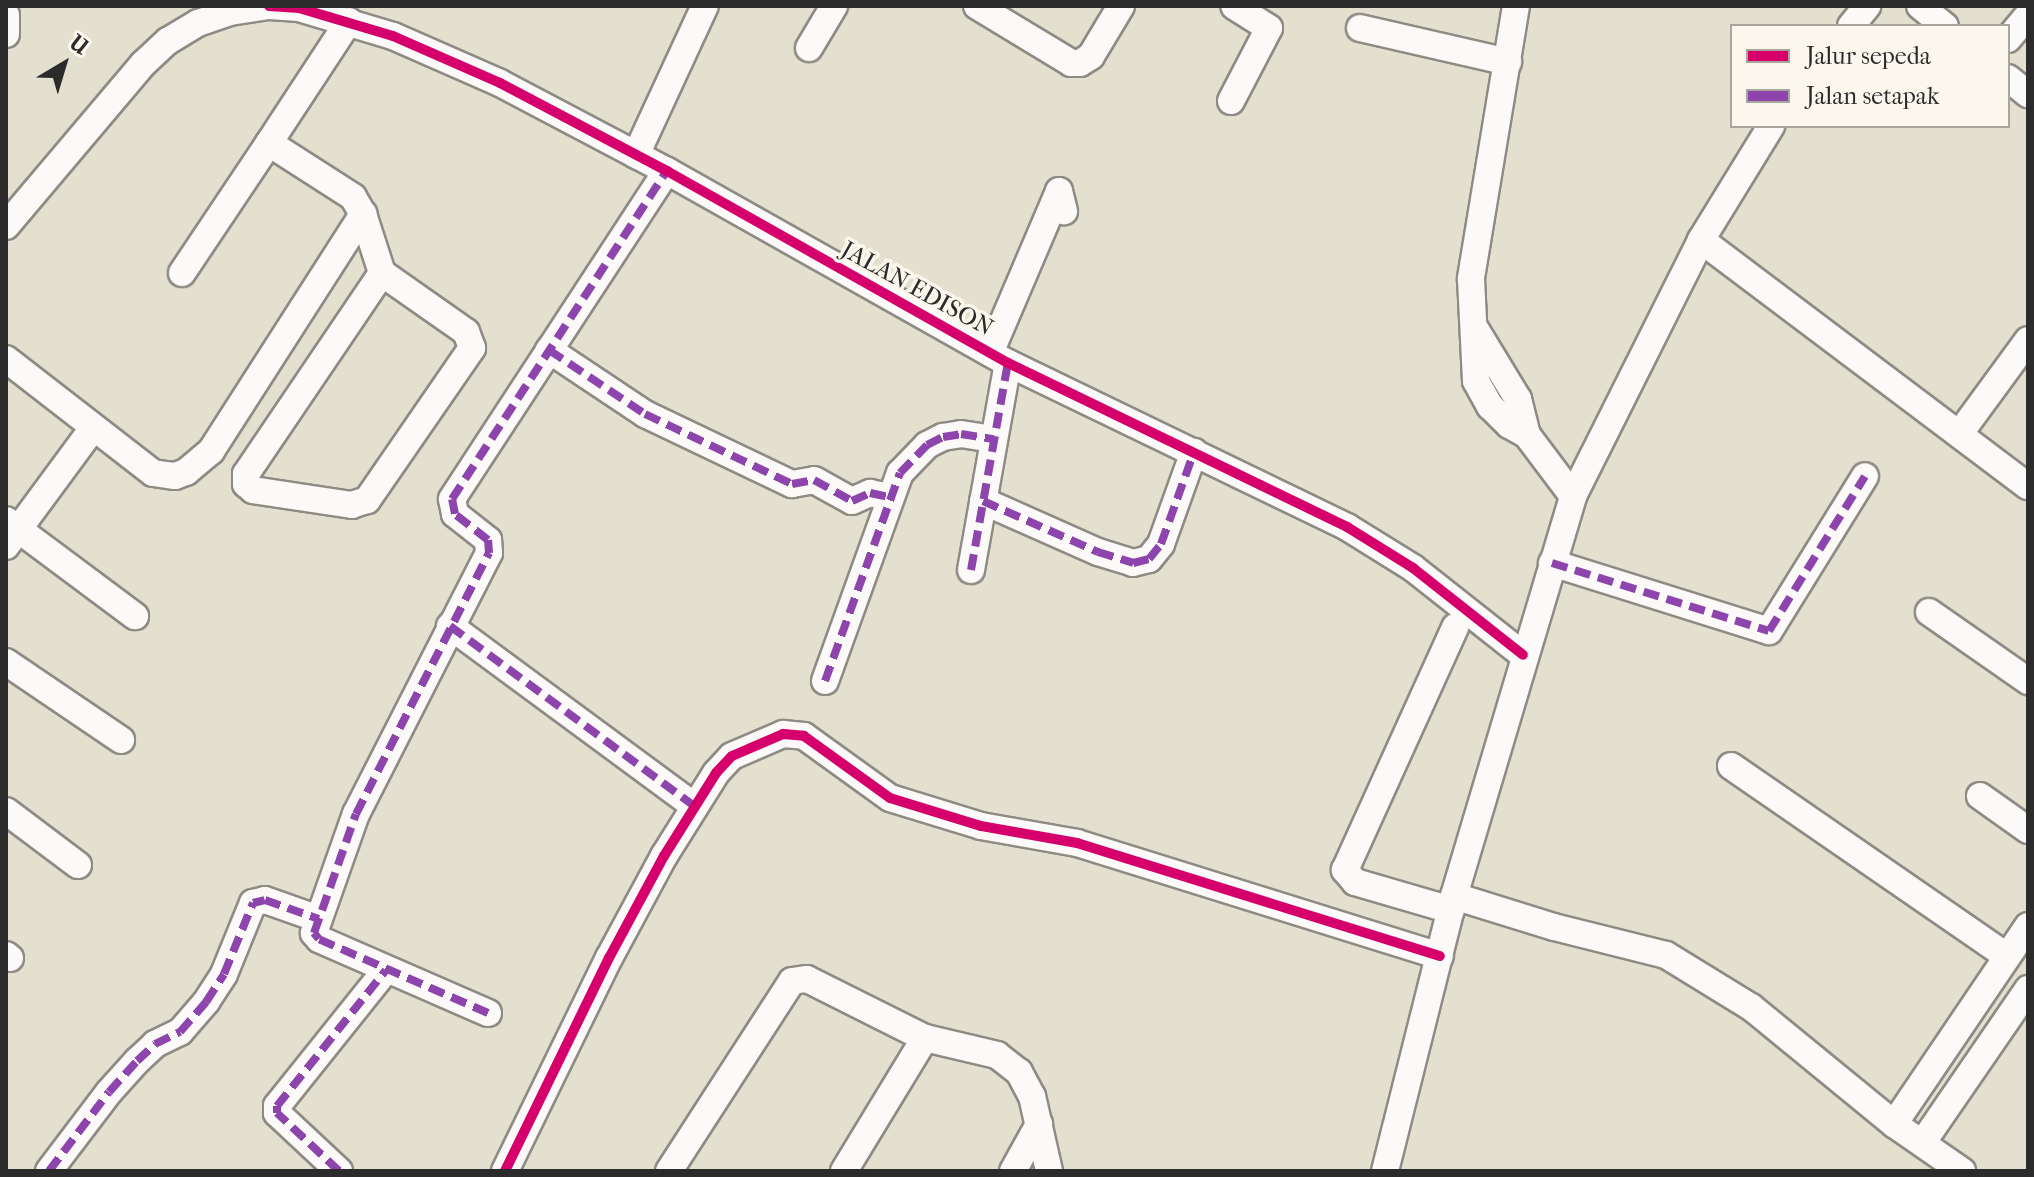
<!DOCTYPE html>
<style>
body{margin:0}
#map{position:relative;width:2034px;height:1177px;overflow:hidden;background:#e4e0d0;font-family:"IM FELL French Canon",serif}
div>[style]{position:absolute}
.roads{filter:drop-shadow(2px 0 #8d8b84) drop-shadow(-2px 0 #8d8b84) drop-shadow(0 2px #8d8b84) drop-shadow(0 -2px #8d8b84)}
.street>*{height:26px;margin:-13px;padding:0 13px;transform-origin:13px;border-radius:13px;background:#fbfaf8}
.quiet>*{height:8px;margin-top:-4px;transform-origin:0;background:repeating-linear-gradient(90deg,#8e44ad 0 16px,transparent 0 24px)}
.cycleway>*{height:10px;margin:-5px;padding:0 5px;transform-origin:5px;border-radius:5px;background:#d6006c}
span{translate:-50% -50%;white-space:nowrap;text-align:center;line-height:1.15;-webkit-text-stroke:7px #fbf7ec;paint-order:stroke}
.street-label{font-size:24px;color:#2b2b2b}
.frame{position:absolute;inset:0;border:8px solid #2b2b2b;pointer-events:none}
.legend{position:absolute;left:1730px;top:24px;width:280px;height:104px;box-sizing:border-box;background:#fbf7ec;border:2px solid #a8a59f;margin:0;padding:10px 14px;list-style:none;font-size:24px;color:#2b2b2b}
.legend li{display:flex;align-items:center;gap:16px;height:40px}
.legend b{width:40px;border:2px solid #a8a59f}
.north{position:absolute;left:24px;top:24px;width:80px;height:80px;-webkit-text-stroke:6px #fbf7ec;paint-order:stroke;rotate:38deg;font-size:22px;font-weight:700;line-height:32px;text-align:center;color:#2b2b2b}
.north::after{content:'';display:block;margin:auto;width:28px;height:36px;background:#2b2b2b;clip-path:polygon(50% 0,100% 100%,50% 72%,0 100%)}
</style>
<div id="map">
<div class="roads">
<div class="street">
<i style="left:269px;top:6px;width:30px;rotate:4deg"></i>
<i style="left:299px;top:8px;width:98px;rotate:16.6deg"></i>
<i style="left:393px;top:36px;width:117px;rotate:23.7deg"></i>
<i style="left:500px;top:83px;width:189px;rotate:27.8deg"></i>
<i style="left:667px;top:171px;width:391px;rotate:29.4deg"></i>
<i style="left:1008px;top:363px;width:377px;rotate:25.8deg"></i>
<i style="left:1347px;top:527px;width:78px;rotate:31.8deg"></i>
<i style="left:1413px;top:568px;width:140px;rotate:38.3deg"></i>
<i style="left:977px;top:6px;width:110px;rotate:31.2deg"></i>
<i style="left:1071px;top:63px;width:9px"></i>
<i style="left:1080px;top:63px;width:13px;rotate:-32deg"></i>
<i style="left:1091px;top:56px;width:58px;rotate:-59deg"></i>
<i style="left:1516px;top:6px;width:277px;rotate:99.4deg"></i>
<i style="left:1471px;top:279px;width:102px;rotate:87.2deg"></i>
<i style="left:1476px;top:381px;width:29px;rotate:61deg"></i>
<i style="left:1490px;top:406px;width:27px;rotate:45deg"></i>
<i style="left:1509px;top:425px;width:21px;rotate:29deg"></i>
<i style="left:1527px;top:435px;width:76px;rotate:53deg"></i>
<i style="left:1920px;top:6px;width:32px;rotate:39deg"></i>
<i style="left:6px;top:15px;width:19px;rotate:90deg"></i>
<i style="left:349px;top:21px;width:146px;rotate:123.3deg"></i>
<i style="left:269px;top:143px;width:100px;rotate:32.7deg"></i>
<i style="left:353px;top:197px;width:20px;rotate:60deg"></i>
<i style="left:363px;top:214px;width:62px;rotate:72.1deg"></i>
<i style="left:382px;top:273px;width:103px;rotate:35.1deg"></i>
<i style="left:466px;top:332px;width:17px;rotate:69deg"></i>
<i style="left:472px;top:348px;width:185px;rotate:124.6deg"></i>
<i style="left:367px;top:500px;width:16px;rotate:162deg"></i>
<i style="left:352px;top:505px;width:100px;rotate:-171.4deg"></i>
<i style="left:253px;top:490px;width:9px;rotate:-139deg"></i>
<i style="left:246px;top:484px;width:10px;rotate:-90deg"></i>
<i style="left:246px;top:474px;width:243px;rotate:-55.9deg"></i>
<i style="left:1851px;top:26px;width:26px;rotate:-51deg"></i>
<i style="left:1360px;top:28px;width:152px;rotate:12.9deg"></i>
<i style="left:2008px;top:39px;width:31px;rotate:-50deg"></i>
<i style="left:809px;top:48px;width:49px;rotate:-59.2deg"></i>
<i style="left:2008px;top:78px;width:26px;rotate:39deg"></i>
<i style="left:1231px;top:101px;width:82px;rotate:-62.5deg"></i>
<i style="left:1269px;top:28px;width:41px;rotate:-147.8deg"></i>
<i style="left:636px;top:155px;width:164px;rotate:-65.2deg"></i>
<i style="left:6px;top:226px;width:212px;rotate:-49.8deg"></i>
<i style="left:143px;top:64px;width:34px;rotate:-43deg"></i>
<i style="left:168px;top:41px;width:35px;rotate:-31deg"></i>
<i style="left:198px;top:23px;width:34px;rotate:-19deg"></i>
<i style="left:230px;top:12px;width:36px;rotate:-9deg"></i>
<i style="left:1701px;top:240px;width:409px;rotate:37deg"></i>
<i style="left:182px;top:273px;width:156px;rotate:-56.2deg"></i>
<i style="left:1476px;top:330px;width:81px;rotate:58.7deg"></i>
<i style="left:1518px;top:399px;width:37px;rotate:76deg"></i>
<i style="left:549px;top:350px;width:115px;rotate:33.7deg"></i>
<i style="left:645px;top:414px;width:163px;rotate:25.5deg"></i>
<i style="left:792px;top:484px;width:22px;rotate:-10deg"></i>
<i style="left:814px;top:480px;width:43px;rotate:28.9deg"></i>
<i style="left:852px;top:501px;width:20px;rotate:-24deg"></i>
<i style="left:870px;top:493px;width:19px;rotate:12deg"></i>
<i style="left:990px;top:353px;width:176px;rotate:-66.9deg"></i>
<i style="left:1059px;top:191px;width:21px;rotate:76deg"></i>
<i style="left:6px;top:359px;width:186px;rotate:37.8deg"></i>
<i style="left:153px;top:473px;width:22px;rotate:8deg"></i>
<i style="left:175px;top:476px;width:12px;rotate:-20deg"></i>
<i style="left:186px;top:472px;width:33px;rotate:-40deg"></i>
<i style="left:211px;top:451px;width:282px;rotate:-57.3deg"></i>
<i style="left:1960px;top:433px;width:115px;rotate:-53.8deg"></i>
<i style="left:983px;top:501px;width:126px;rotate:23.9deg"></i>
<i style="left:1098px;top:552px;width:37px;rotate:17deg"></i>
<i style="left:1133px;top:563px;width:16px;rotate:-14deg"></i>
<i style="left:1149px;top:559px;width:19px;rotate:-51deg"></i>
<i style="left:1161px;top:544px;width:98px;rotate:-70.3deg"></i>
<i style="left:6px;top:520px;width:161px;rotate:36.7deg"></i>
<i style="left:6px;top:546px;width:147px;rotate:-53.6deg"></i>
<i style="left:1552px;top:563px;width:227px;rotate:17.4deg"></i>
<i style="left:1769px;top:631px;width:182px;rotate:-58.2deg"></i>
<i style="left:971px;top:570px;width:210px;rotate:-79.9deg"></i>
<i style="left:1929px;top:612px;width:121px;rotate:34.9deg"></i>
<i style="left:450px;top:626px;width:303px;rotate:36.4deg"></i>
<i style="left:6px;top:662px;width:139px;rotate:34.1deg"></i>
<i style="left:825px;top:681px;width:221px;rotate:-70.2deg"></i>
<i style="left:900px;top:473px;width:39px;rotate:-46deg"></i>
<i style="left:927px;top:445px;width:18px;rotate:-27deg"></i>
<i style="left:943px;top:437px;width:18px;rotate:-9deg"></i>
<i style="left:961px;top:434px;width:33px;rotate:9deg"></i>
<i style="left:1731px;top:766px;width:334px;rotate:34.6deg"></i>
<i style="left:1980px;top:796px;width:59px;rotate:35.3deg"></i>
<i style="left:6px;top:811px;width:90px;rotate:36.9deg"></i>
<i style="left:1454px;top:896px;width:105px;rotate:17.2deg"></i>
<i style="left:1554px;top:927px;width:115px;rotate:14deg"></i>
<i style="left:1666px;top:955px;width:100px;rotate:31.5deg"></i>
<i style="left:1751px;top:1007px;width:185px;rotate:39.3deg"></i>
<i style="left:1894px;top:1124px;width:83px;rotate:34.7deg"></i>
<i style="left:1451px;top:910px;width:100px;rotate:-163.7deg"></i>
<i style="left:1355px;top:882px;width:16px;rotate:-130deg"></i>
<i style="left:1345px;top:870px;width:267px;rotate:-65.6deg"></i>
<i style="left:6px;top:955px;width:5px;rotate:37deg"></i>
<i style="left:488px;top:1013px;width:184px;rotate:-156.4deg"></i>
<i style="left:319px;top:939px;width:8px;rotate:-130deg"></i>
<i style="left:314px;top:933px;width:126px;rotate:-70.6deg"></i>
<i style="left:356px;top:814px;width:293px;rotate:-63deg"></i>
<i style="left:489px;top:553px;width:13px;rotate:-94deg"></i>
<i style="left:488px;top:540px;width:42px;rotate:-141.8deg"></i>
<i style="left:455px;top:514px;width:15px;rotate:-101deg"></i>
<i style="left:452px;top:499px;width:392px;rotate:-56.8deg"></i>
<i style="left:1894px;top:1124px;width:239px;rotate:-55.9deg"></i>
<i style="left:1923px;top:1142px;width:186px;rotate:-55.5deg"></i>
<i style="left:49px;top:1171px;width:99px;rotate:-52.8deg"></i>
<i style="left:109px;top:1092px;width:42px;rotate:-47.9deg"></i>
<i style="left:137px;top:1061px;width:25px;rotate:-43deg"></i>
<i style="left:155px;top:1044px;width:28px;rotate:-26deg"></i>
<i style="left:180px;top:1032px;width:40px;rotate:-49deg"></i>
<i style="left:206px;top:1002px;width:33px;rotate:-57deg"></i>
<i style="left:224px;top:974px;width:77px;rotate:-67.8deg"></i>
<i style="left:253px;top:903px;width:12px;rotate:-14deg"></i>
<i style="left:265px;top:900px;width:57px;rotate:19.4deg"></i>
<i style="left:339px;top:1171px;width:85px;rotate:-136.9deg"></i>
<i style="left:277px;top:1113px;width:7px;rotate:-90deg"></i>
<i style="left:277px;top:1106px;width:174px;rotate:-51.3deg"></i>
<i style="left:505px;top:1171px;width:237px;rotate:-64deg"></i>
<i style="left:609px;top:958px;width:116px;rotate:-61.7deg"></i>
<i style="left:664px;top:856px;width:98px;rotate:-57.9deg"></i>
<i style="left:716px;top:773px;width:23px;rotate:-47deg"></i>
<i style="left:732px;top:756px;width:56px;rotate:-23.3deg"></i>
<i style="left:783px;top:734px;width:21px;rotate:5deg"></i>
<i style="left:804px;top:736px;width:106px;rotate:35.8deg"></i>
<i style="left:890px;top:798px;width:95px;rotate:17.1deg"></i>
<i style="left:981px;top:826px;width:97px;rotate:10deg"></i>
<i style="left:1077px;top:843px;width:380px;rotate:17.3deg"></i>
<i style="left:669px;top:1171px;width:226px;rotate:-57.1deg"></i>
<i style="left:792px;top:981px;width:15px;rotate:-8deg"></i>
<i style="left:807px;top:979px;width:132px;rotate:26.6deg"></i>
<i style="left:844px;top:1171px;width:156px;rotate:-58.7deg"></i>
<i style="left:925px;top:1038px;width:74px;rotate:13.3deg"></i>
<i style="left:997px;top:1055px;width:28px;rotate:38deg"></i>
<i style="left:1019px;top:1072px;width:27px;rotate:62deg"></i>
<i style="left:1032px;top:1096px;width:77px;rotate:77.2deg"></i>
<i style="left:1013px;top:1171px;width:54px;rotate:-61deg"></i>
<i style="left:1385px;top:1171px;width:284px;rotate:-75.9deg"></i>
<i style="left:1454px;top:896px;width:417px;rotate:-73.4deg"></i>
<i style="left:1573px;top:496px;width:286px;rotate:-63.4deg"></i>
<i style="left:1701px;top:240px;width:134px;rotate:-58.4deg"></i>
</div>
</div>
<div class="quiet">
<i style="left:549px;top:350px;width:115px;rotate:33.7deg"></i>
<i style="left:645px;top:414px;width:163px;rotate:25.5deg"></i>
<i style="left:792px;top:484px;width:22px;rotate:-10deg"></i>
<i style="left:814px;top:480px;width:43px;rotate:28.9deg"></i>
<i style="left:852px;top:501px;width:20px;rotate:-24deg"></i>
<i style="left:870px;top:493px;width:19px;rotate:12deg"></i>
<i style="left:983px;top:501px;width:126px;rotate:23.9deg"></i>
<i style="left:1098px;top:552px;width:37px;rotate:17deg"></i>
<i style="left:1133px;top:563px;width:16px;rotate:-14deg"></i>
<i style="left:1149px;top:559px;width:19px;rotate:-51deg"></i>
<i style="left:1161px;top:544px;width:98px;rotate:-70.3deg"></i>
<i style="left:1552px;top:563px;width:227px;rotate:17.4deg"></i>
<i style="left:1769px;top:631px;width:182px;rotate:-58.2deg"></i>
<i style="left:971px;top:570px;width:210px;rotate:-79.9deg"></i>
<i style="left:450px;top:626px;width:303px;rotate:36.4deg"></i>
<i style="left:825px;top:681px;width:221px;rotate:-70.2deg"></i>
<i style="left:900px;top:473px;width:39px;rotate:-46deg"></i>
<i style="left:927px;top:445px;width:18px;rotate:-27deg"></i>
<i style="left:943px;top:437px;width:18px;rotate:-9deg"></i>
<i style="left:961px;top:434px;width:33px;rotate:9deg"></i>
<i style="left:488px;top:1013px;width:184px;rotate:-156.4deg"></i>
<i style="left:319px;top:939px;width:8px;rotate:-130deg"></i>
<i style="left:314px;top:933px;width:126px;rotate:-70.6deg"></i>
<i style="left:356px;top:814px;width:293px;rotate:-63deg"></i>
<i style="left:489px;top:553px;width:13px;rotate:-94deg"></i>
<i style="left:488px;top:540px;width:42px;rotate:-141.8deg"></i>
<i style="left:455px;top:514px;width:15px;rotate:-101deg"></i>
<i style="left:452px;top:499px;width:392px;rotate:-56.8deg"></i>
<i style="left:49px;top:1171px;width:99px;rotate:-52.8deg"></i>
<i style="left:109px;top:1092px;width:42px;rotate:-47.9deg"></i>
<i style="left:137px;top:1061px;width:25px;rotate:-43deg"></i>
<i style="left:155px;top:1044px;width:28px;rotate:-26deg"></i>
<i style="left:180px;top:1032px;width:40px;rotate:-49deg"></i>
<i style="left:206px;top:1002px;width:33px;rotate:-57deg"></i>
<i style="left:224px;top:974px;width:77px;rotate:-67.8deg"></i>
<i style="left:253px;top:903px;width:12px;rotate:-14deg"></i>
<i style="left:265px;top:900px;width:57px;rotate:19.4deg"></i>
<i style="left:339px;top:1171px;width:85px;rotate:-136.9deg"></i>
<i style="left:277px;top:1113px;width:7px;rotate:-90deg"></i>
<i style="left:277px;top:1106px;width:174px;rotate:-51.3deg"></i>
</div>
<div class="cycleway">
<i style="left:269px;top:6px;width:30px;rotate:4deg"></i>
<i style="left:299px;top:8px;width:98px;rotate:16.6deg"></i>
<i style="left:393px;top:36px;width:117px;rotate:23.7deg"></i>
<i style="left:500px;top:83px;width:189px;rotate:27.8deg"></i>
<i style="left:667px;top:171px;width:391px;rotate:29.4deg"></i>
<i style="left:1008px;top:363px;width:377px;rotate:25.8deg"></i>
<i style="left:1347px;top:527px;width:78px;rotate:31.8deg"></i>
<i style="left:1413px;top:568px;width:140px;rotate:38.3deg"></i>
<i style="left:505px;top:1171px;width:237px;rotate:-64deg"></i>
<i style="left:609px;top:958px;width:116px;rotate:-61.7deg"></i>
<i style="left:664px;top:856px;width:98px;rotate:-57.9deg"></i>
<i style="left:716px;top:773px;width:23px;rotate:-47deg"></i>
<i style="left:732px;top:756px;width:56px;rotate:-23.3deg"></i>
<i style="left:783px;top:734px;width:21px;rotate:5deg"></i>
<i style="left:804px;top:736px;width:106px;rotate:35.8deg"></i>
<i style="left:890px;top:798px;width:95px;rotate:17.1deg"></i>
<i style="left:981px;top:826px;width:97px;rotate:10deg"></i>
<i style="left:1077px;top:843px;width:380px;rotate:17.3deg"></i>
</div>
<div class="street-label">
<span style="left:917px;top:289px;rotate:29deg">JALAN EDISON</span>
</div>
<div class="frame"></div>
<ul class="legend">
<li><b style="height:10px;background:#d6006c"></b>Jalur sepeda</li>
<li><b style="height:10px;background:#8e44ad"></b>Jalan setapak</li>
</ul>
<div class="north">U</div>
</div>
